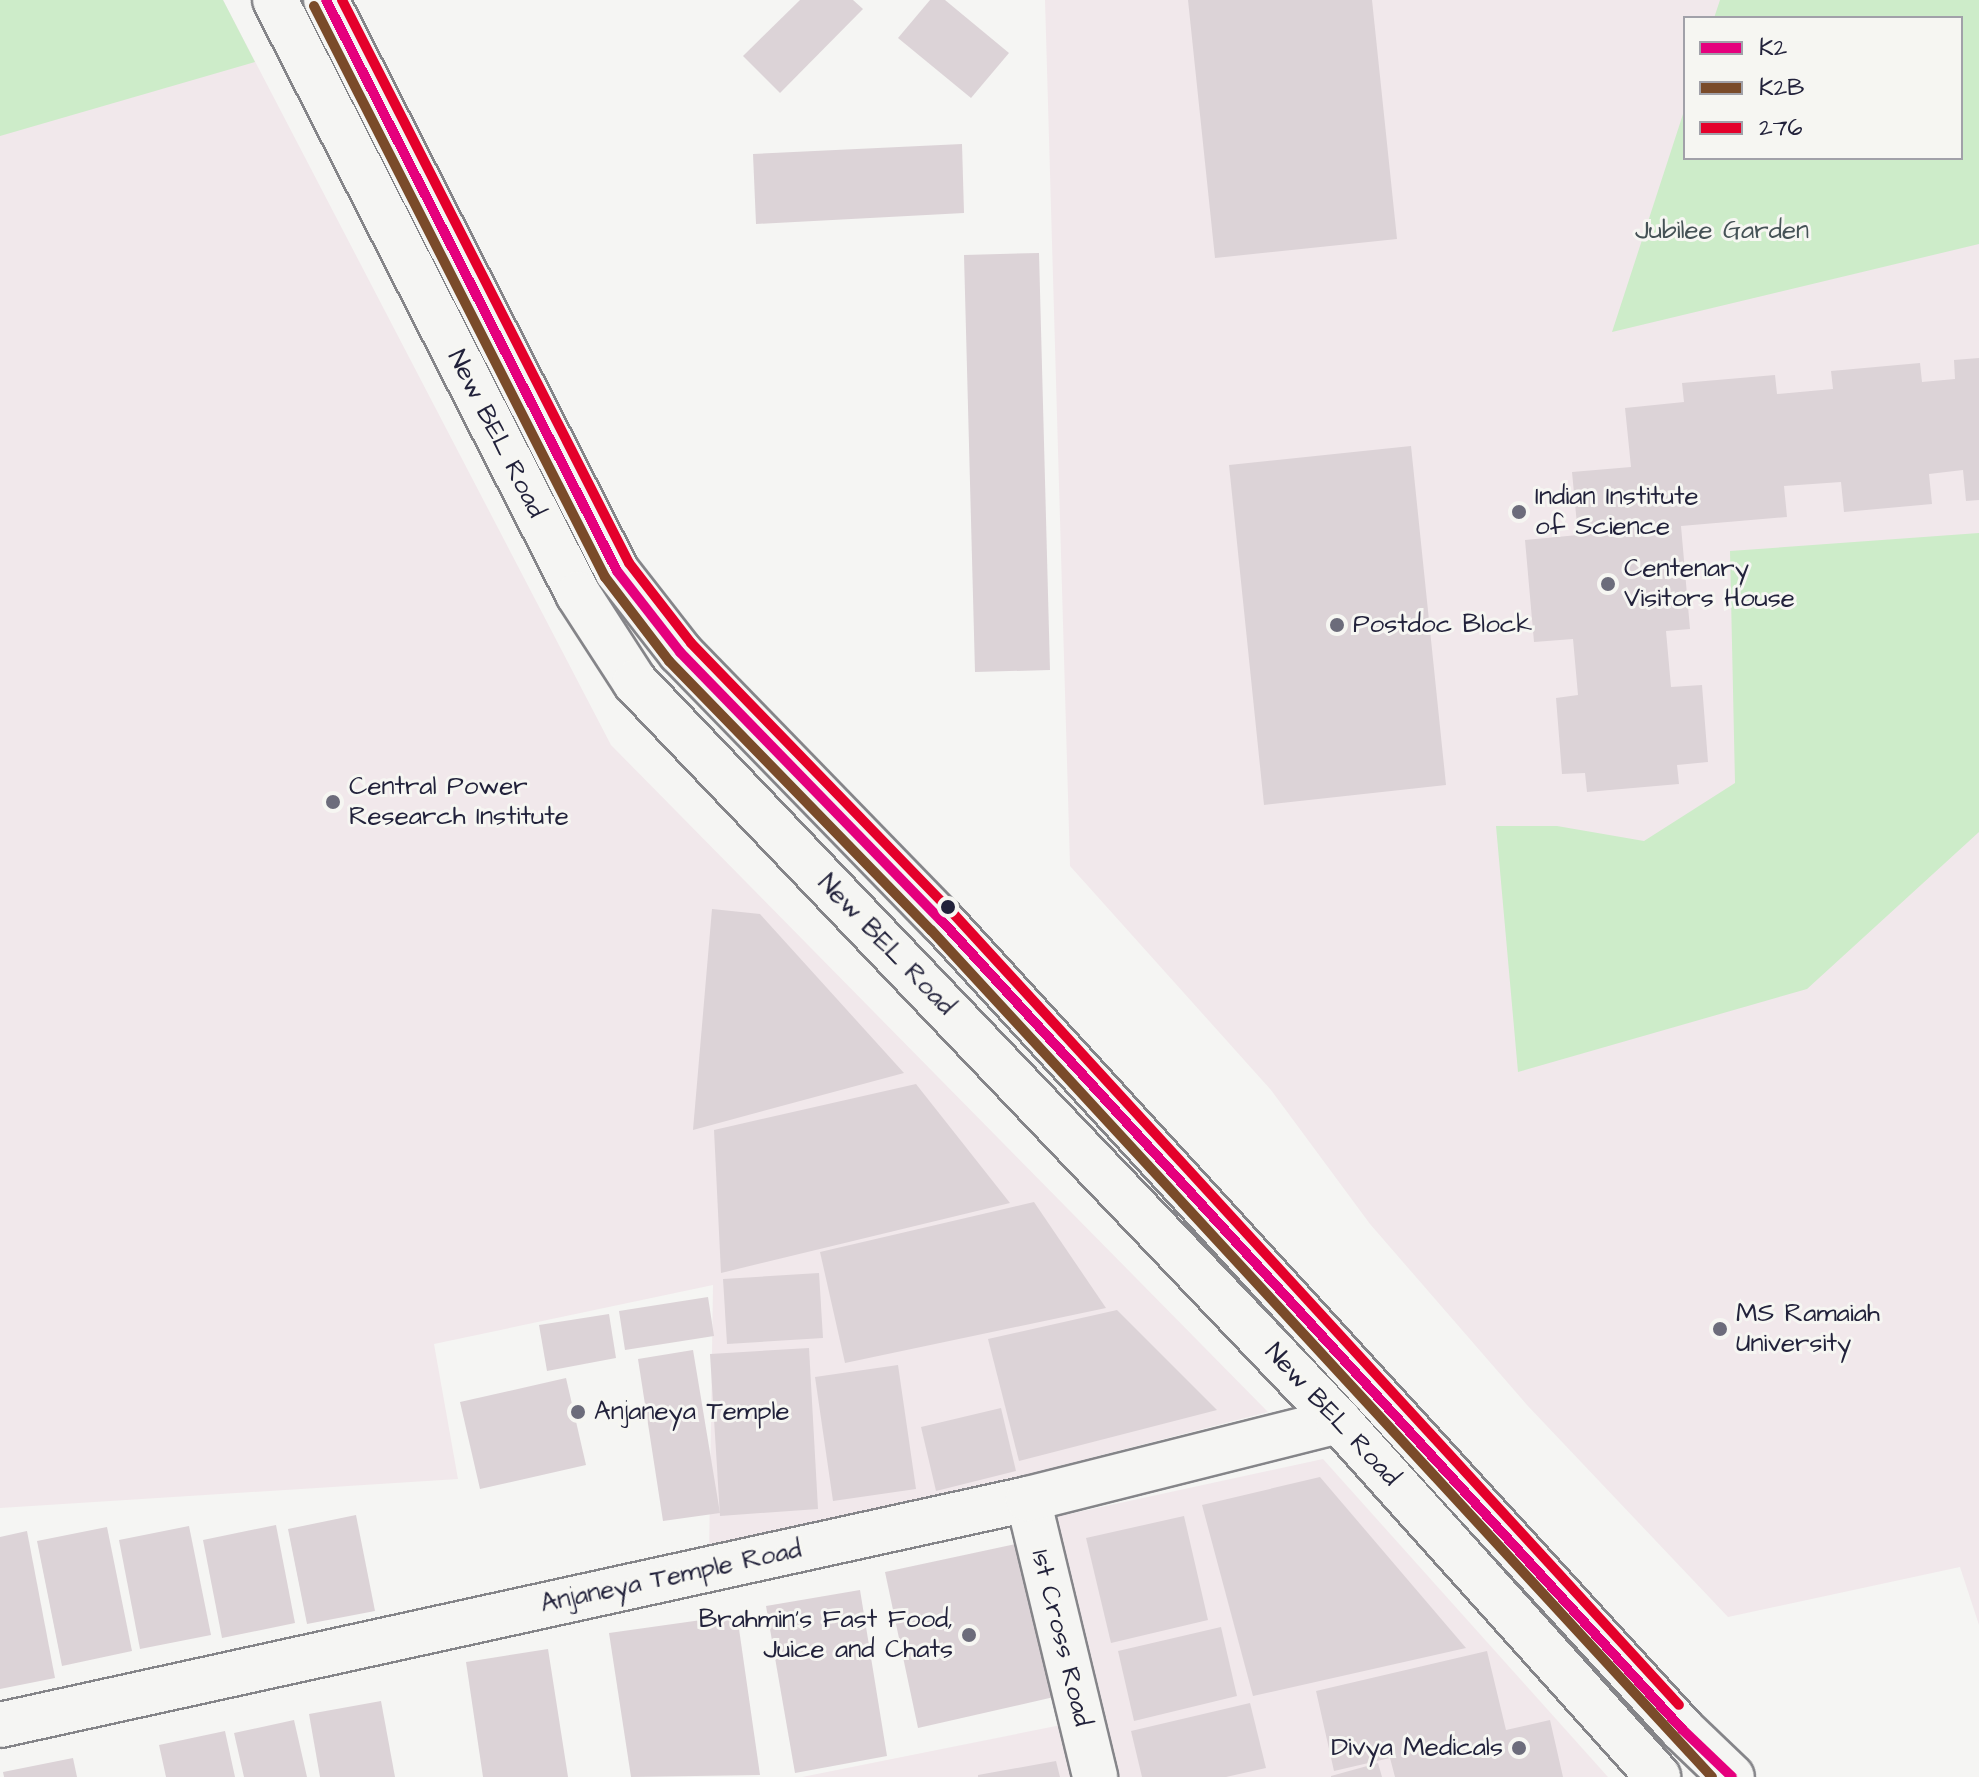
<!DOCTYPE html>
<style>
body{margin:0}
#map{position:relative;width:1979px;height:1777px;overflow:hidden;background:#f5f5f3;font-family:"Architects Daughter",sans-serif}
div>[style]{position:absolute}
.built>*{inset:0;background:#f1e8eb}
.green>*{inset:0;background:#cdecc9}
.building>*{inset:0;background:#dcd3d7}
.roads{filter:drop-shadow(2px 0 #858589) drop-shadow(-2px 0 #858589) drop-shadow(0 2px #858589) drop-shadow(0 -2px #858589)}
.street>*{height:44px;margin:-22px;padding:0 22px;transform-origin:22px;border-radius:22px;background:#f5f5f3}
.secondary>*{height:44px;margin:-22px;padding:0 22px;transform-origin:22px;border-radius:22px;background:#f5f5f3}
.bus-1>*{height:10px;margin:-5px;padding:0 5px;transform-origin:5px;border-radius:5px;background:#e5007d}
.bus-2>*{height:10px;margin:-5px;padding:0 5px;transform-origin:5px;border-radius:5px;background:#7a4b2a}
.bus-3>*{height:10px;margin:-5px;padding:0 5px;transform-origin:5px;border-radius:5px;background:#e4002b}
.dots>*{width:22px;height:22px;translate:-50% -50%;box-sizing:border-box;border:4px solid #f6f6f2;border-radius:50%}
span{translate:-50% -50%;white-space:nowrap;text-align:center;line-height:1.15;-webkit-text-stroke:6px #f6f6f2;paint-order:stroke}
.park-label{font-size:26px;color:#455256}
.street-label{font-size:26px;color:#22223b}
.poi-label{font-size:26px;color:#22223b}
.left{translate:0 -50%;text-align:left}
.right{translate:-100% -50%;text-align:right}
.legend{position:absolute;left:1683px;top:16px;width:280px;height:144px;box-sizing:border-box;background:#f6f6f2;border:2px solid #a1a1a9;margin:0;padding:10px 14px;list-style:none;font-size:24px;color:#22223b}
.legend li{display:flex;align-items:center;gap:16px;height:40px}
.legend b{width:40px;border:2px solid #a1a1a9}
</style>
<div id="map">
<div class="built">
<i style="clip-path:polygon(0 0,223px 0,611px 745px,1268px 1412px,709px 1557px,713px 1285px,434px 1344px,458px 1479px,0 1508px)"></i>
<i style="clip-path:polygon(evenodd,1045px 0,1979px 0,1979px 1625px,1960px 1567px,1728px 1617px,1527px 1405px,1370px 1224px,1271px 1090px,1070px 866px,1045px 0,1685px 18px,1961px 18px,1961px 158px,1685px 158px,1685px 18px)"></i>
<i style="clip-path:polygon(1323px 1459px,1608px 1777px,1111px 1777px,1046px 1519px)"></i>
<i style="clip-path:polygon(1071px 1723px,1082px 1777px,802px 1777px)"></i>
</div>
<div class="green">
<i style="clip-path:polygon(0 0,223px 0,255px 62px,0 136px)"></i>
<i style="clip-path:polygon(1720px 0,1979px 0,1979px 244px,1612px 332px,1685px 108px,1685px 158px,1961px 158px,1961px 18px,1714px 18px)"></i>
<i style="clip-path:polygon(1979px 533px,1979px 832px,1807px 989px,1518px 1072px,1496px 826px,1557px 826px,1644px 841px,1735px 783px,1730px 551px)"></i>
</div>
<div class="building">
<i style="clip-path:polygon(800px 0,853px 0,863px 9px,780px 93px,743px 56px)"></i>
<i style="clip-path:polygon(930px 0,945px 0,1009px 53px,971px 98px,898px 38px)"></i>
<i style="clip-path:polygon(1188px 0,1372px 0,1397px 239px,1215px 258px)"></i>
<i style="clip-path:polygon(962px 144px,964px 213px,756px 224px,753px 154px)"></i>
<i style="clip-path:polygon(1039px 253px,1050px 670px,975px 672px,964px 255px)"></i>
<i style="clip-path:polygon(1979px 358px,1979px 500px,1966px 501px,1963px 470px,1929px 474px,1932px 504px,1844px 512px,1841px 482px,1784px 486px,1787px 517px,1681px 526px,1690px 629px,1666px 631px,1671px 687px,1702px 685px,1708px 762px,1677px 765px,1679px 784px,1587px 792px,1585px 773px,1562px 774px,1556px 698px,1578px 695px,1573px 639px,1534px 642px,1525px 540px,1578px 535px,1572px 472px,1631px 467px,1625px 408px,1684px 402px,1682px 383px,1775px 375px,1777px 394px,1833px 389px,1831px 371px,1920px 363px,1922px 382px,1955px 379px,1954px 360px)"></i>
<i style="clip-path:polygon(1411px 446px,1446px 785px,1264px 805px,1229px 465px)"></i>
<i style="clip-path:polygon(712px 909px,760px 914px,904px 1073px,693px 1130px)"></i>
<i style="clip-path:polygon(916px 1084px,1010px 1203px,721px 1273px,714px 1130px)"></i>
<i style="clip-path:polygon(1034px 1202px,1106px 1308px,845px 1363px,820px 1252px)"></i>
<i style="clip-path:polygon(819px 1273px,823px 1338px,727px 1344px,723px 1279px)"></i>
<i style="clip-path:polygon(708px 1297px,714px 1336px,625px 1350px,619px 1311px)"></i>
<i style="clip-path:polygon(1117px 1310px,1217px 1410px,1019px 1461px,988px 1339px)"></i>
<i style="clip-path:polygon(609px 1314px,616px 1358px,547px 1371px,539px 1325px)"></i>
<i style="clip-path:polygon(809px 1348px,818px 1509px,720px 1516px,710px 1354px)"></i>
<i style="clip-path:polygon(693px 1350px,720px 1513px,663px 1521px,638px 1359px)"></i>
<i style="clip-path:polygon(898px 1365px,916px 1489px,833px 1501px,815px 1377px)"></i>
<i style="clip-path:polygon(566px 1378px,586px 1465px,480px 1489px,460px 1402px)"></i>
<i style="clip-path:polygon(1001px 1408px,1016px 1471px,936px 1491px,921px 1427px)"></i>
<i style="clip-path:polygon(1320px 1477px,1466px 1648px,1253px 1696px,1202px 1505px)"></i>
<i style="clip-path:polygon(356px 1515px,375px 1611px,307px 1624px,288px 1529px)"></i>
<i style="clip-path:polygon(1184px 1516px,1208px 1620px,1111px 1643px,1086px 1538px)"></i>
<i style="clip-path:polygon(276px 1525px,295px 1623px,222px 1638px,203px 1540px)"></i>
<i style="clip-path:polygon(189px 1526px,211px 1635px,140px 1649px,119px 1540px)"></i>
<i style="clip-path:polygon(107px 1527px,132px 1651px,62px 1666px,37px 1541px)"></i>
<i style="clip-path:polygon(27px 1531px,55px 1678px,0 1689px,0 1537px)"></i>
<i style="clip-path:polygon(1020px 1543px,1054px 1697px,918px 1728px,885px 1572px)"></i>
<i style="clip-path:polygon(860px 1590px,887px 1756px,795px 1773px,766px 1606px)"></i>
<i style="clip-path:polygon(737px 1615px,760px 1775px,631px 1777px,609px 1633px)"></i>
<i style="clip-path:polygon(1221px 1627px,1237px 1696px,1134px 1721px,1118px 1651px)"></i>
<i style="clip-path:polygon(548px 1649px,568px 1777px,483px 1777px,466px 1662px)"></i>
<i style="clip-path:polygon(1487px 1651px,1506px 1730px,1550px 1720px,1563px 1777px,1395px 1777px,1390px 1758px,1334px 1771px,1316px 1691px)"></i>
<i style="clip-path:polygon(381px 1701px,395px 1777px,320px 1777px,309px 1714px)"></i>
<i style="clip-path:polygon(1250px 1703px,1266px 1768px,1226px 1777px,1142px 1777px,1131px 1731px)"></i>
<i style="clip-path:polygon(294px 1720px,307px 1777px,244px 1777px,234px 1733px)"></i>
<i style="clip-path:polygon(225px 1731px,235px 1777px,166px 1777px,159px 1745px)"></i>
<i style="clip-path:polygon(73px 1758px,77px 1777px,4px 1777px,3px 1772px)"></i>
<i style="clip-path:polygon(1056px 1761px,1060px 1777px,978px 1777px,978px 1775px)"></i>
<i style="clip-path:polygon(1378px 1763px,1382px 1777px,1331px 1777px,1331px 1776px)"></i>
</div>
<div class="roads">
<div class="street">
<i style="left:1028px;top:1499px;width:286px;rotate:76.4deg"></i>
<i style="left:0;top:1725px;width:1053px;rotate:-12.4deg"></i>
<i style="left:1028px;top:1499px;width:321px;rotate:-14.1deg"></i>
</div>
<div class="secondary">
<i style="left:275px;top:0;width:667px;rotate:62.97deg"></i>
<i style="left:578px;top:594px;width:105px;rotate:57.1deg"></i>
<i style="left:635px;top:682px;width:1021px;rotate:46.39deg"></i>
<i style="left:1339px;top:1421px;width:478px;rotate:48.1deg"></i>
<i style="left:326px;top:0;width:641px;rotate:63deg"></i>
<i style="left:617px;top:571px;width:103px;rotate:52.1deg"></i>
<i style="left:680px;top:652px;width:374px;rotate:45.8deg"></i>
<i style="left:941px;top:920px;width:1097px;rotate:47.51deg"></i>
<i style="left:1682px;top:1729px;width:69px;rotate:43.8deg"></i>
</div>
</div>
<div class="bus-1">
<i style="left:326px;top:0;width:641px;rotate:63deg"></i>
<i style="left:617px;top:571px;width:103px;rotate:52.1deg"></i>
<i style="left:680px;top:652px;width:374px;rotate:45.8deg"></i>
<i style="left:941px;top:920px;width:1097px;rotate:47.51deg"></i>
<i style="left:1682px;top:1729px;width:69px;rotate:43.8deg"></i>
</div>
<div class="bus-2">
<i style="left:314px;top:6px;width:641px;rotate:63deg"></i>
<i style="left:605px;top:577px;width:106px;rotate:52.7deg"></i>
<i style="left:669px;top:661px;width:376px;rotate:45.8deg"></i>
<i style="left:931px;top:930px;width:1152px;rotate:47.32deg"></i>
</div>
<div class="bus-3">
<i style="left:342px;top:0;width:632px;rotate:62.99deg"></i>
<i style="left:629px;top:563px;width:101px;rotate:52.2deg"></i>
<i style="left:691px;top:643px;width:373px;rotate:45.9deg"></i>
<i style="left:951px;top:911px;width:1077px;rotate:47.48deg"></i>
</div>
<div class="dots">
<i style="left:1519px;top:512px;background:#6c6c7b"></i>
<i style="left:1608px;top:584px;background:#6c6c7b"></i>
<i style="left:1337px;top:625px;background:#6c6c7b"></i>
<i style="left:333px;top:802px;background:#6c6c7b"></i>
<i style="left:948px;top:907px;background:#22223b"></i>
<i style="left:1720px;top:1329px;background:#6c6c7b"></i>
<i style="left:578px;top:1412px;background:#6c6c7b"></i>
<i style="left:969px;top:1635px;background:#6c6c7b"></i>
<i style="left:1519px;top:1748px;background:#6c6c7b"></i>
</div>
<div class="park-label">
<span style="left:1722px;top:231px">Jubilee Garden</span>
</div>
<div class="street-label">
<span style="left:496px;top:434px;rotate:63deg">New BEL Road</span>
<span style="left:886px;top:945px;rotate:46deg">New BEL Road</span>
<span style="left:1332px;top:1415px;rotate:47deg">New BEL Road</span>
<span style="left:671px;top:1577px;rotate:-12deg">Anjaneya Temple Road</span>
<span style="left:1061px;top:1638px;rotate:76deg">1st Cross Road</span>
</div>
<div class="poi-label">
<span class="left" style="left:1535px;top:512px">Indian Institute<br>of Science</span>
<span class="left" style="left:1624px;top:584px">Centenary<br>Visitors House</span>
<span class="left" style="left:1353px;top:625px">Postdoc Block</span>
<span class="left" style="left:349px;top:802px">Central Power<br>Research Institute</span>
<span class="left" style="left:1736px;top:1329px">MS Ramaiah<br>University</span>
<span class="left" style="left:594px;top:1412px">Anjaneya Temple</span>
<span class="right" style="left:953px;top:1635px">Brahmin's Fast Food,<br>Juice and Chats</span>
<span class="right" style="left:1503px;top:1748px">Divya Medicals</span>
</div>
<ul class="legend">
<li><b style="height:10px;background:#e5007d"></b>K2</li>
<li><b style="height:10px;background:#7a4b2a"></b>K2B</li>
<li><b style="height:10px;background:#e4002b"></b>276</li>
</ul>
</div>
